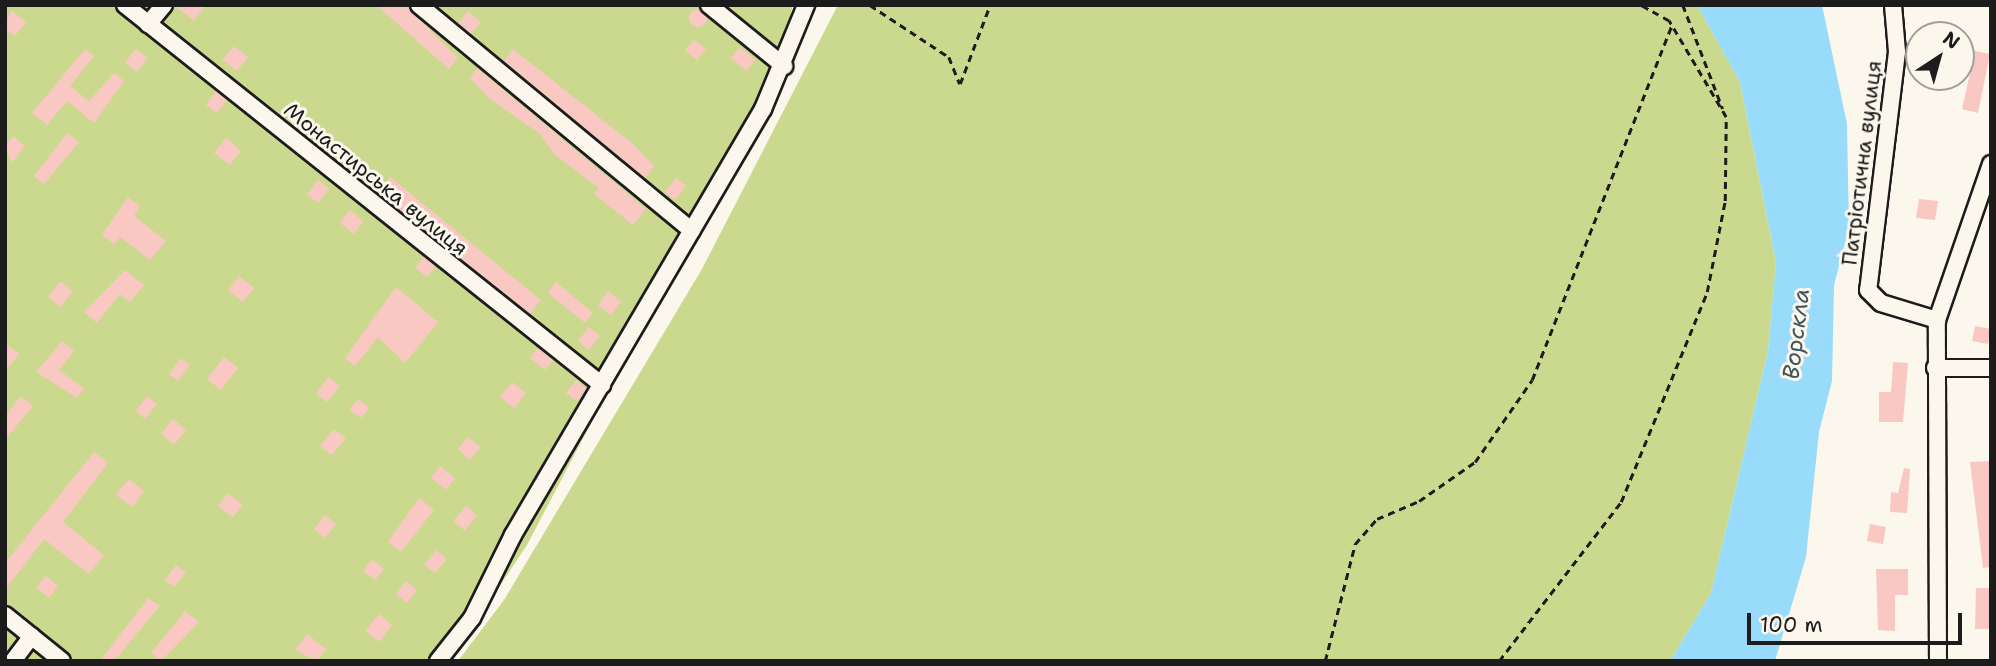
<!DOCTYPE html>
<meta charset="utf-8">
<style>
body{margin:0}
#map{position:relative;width:1996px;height:666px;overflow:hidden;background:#fbf7ec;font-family:"Shantell Sans",sans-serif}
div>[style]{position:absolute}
.green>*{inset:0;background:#cad98d}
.water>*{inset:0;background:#99dbfb}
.building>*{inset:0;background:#f9c8c3}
.round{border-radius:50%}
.path>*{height:2.5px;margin-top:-1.25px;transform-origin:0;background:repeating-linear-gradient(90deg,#1c1c1c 0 7px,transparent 0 12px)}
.roads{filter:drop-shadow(2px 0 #1c1c1c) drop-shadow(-2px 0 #1c1c1c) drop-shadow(0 2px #1c1c1c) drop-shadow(0 -2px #1c1c1c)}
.minor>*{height:16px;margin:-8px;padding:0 8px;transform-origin:8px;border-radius:8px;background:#fbf7ec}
span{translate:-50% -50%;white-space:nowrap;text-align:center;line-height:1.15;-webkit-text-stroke:6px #fbf7ec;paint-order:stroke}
.street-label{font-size:21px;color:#1c1c1c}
.water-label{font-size:23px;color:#42555f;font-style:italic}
.frame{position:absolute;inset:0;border:7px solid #1c1c1c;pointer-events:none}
.north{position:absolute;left:1905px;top:21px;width:70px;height:70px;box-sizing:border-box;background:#fbf7ec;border:2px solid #a29f99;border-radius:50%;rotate:36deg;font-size:19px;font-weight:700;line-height:28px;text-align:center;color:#1c1c1c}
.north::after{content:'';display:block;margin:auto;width:24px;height:32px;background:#1c1c1c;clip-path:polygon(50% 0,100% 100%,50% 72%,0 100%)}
.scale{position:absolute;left:1747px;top:613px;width:215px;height:32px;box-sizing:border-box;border:4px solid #1c1c1c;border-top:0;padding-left:9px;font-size:21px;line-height:24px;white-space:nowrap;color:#1c1c1c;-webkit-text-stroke:5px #fbf7ec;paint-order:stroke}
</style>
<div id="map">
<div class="green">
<i style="clip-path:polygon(5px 5px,793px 5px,777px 69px,527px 545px,450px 661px,5px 661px)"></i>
<i style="clip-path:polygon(838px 5px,1697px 5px,1740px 82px,1776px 262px,1768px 351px,1711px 593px,1670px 661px,458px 661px,504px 600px,702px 269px)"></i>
</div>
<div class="water">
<i style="clip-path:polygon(1697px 5px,1822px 5px,1847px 124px,1849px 228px,1834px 285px,1832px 381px,1819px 432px,1806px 557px,1775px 661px,1670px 661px,1711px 593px,1768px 351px,1776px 262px,1740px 82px)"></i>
</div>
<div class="building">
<i style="clip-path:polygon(174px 5px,206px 5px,194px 21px)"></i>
<i style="clip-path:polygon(376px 5px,405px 5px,458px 58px,449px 69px)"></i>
<i class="round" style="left:689px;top:9px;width:18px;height:18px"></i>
<i style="clip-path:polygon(11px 10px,26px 22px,15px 36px,5px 29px)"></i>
<i style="clip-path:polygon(468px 11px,481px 22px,471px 34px,458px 24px)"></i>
<i style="clip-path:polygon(694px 40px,706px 49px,697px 60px,685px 51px)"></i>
<i style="clip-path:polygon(234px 46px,248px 57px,237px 71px,222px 60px)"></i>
<i style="clip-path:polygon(740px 47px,755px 60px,747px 71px,731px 58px)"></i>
<i style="clip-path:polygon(85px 49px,94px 56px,70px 86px,89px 101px,114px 73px,124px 81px,94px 123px,67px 101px,47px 125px,32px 113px)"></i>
<i style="clip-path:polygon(136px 49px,147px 58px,137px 72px,125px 62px)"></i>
<i style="clip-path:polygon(513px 49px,633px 144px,654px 166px,645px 178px,504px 61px)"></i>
<i style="clip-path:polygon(1966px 49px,1990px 54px,1978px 113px,1962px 109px,1970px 73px,1961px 71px)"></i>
<i style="clip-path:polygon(477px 68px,646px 209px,633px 225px,594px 194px,599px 188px,554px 154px,540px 134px,489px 98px,470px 78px)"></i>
<i style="clip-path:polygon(216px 91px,227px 100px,217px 113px,206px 105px)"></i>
<i style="clip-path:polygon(67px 133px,79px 142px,44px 184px,34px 176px)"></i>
<i style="clip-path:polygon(13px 136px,25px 146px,12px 163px,5px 146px)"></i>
<i style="clip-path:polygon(226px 138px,241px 151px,230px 165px,214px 153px)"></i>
<i style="clip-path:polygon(339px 141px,350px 149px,342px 159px,331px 150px)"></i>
<i style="clip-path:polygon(390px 177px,541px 300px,530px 314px,397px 208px,403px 201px,383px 186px)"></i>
<i style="clip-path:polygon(676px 177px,686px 186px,675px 200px,665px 192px)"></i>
<i style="clip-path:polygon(318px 180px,329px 189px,318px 203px,307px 194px)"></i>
<i style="clip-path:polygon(128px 197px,140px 207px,134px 216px,166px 241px,150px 260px,120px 237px,114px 244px,102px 235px)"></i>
<i style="clip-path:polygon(1919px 199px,1938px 201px,1935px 220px,1916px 218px)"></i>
<i style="clip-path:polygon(350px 210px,363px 221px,354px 234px,340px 223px)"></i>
<i style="clip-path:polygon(424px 257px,436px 266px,427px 277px,415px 268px)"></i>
<i style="clip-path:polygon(125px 270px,144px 285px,130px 302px,120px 294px,97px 323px,84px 312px)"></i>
<i style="clip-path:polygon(239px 276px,254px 288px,243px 302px,228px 290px)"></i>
<i style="clip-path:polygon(60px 281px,73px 291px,60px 307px,48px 297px)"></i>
<i style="clip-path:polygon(556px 282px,593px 313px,585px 323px,548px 293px)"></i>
<i style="clip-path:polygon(396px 287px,438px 322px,405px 363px,378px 337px,355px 366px,345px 358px)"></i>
<i style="clip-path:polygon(608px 291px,621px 302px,611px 315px,598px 305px)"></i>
<i style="clip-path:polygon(1975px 326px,1991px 329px,1988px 344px,1972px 341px)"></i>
<i style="clip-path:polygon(589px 327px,600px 336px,589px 350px,578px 341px)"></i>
<i style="clip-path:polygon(62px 341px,74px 351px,59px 370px,84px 389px,77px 398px,36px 372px)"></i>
<i style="clip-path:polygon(5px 343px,19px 354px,5px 372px)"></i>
<i style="clip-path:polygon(538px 348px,553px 360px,545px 370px,530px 358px)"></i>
<i style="clip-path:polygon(224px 357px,238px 368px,221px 390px,207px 379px)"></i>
<i style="clip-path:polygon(181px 358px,190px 365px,178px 381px,169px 374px)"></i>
<i style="clip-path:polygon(1893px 362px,1908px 363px,1903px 422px,1879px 422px,1879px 392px,1891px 392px)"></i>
<i style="clip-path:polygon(328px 377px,340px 386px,327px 402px,316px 393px)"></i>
<i style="clip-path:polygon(576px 380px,587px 389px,577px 401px,566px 393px)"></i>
<i style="clip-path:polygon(512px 382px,526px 393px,514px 408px,500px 397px)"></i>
<i style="clip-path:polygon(21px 396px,33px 406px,5px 440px,5px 416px)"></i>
<i style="clip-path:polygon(147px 396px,157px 404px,145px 419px,136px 411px)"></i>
<i style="clip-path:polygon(358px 399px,369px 408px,361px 418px,349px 410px)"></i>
<i style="clip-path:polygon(173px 419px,186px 430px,174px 445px,161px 434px)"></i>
<i style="clip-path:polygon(334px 429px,346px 438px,332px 455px,320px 446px)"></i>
<i style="clip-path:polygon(468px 437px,481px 447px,470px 460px,458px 449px)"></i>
<i style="clip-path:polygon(94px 452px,108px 463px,63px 522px,104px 555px,89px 574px,44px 539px,5px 590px,5px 563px)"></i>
<i style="clip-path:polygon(1991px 461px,1991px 567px,1983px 568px,1970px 462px)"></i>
<i style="clip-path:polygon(440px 466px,455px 478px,446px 490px,431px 478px)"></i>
<i style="clip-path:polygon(1904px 468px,1910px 469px,1907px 513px,1890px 512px,1891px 492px,1898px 493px)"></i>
<i style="clip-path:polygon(129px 479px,144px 491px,132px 507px,116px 495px)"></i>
<i style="clip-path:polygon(228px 493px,243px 505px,233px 517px,218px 506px)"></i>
<i style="clip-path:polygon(419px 498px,434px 510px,401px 552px,388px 542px)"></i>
<i style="clip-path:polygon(466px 506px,477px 515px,465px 531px,453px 521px)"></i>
<i style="clip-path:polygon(325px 515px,336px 524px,325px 538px,314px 529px)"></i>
<i style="clip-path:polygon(1870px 524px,1886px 527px,1883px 544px,1867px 541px)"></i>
<i style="clip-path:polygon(436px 550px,447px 559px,435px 573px,424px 565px)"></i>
<i style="clip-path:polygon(372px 559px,384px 569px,375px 580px,363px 571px)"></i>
<i style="clip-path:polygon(176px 565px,186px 572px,174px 587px,165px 580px)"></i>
<i style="clip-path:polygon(1876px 569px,1908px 569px,1908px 595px,1895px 595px,1895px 631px,1878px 630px)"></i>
<i style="clip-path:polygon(46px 576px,58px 586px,49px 598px,36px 588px)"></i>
<i style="clip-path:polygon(406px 581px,417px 590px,407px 603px,396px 594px)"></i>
<i style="clip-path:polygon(1976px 588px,1991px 588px,1991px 629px,1975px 629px)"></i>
<i style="clip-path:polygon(148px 598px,160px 606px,114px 661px,100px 661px)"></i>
<i style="clip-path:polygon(185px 611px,199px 622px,161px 661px,151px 653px)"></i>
<i style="clip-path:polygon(379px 614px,392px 625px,379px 642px,365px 631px)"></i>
<i style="clip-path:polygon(307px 634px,326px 649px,317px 661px,295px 650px)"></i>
</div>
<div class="path">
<i style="left:870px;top:5px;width:95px;rotate:33.4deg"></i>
<i style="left:949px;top:57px;width:29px;rotate:68deg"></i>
<i style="left:960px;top:84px;width:85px;rotate:-69.2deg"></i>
<i style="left:1683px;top:5px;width:111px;rotate:69deg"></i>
<i style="left:1325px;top:661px;width:121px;rotate:-75.6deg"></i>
<i style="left:1355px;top:544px;width:33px;rotate:-49deg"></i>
<i style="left:1377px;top:519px;width:46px;rotate:-23.2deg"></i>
<i style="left:1419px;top:501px;width:68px;rotate:-34.9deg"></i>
<i style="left:1475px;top:462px;width:100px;rotate:-55.2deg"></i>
<i style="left:1532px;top:380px;width:382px;rotate:-68.5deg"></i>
<i style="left:1499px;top:661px;width:200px;rotate:-52.5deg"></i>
<i style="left:1621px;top:502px;width:227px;rotate:-67.7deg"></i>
<i style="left:1707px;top:292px;width:93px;rotate:-78.8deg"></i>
<i style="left:1725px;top:201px;width:84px;rotate:-89.3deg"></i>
<i style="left:1726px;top:117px;width:112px;rotate:-120.7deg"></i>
<i style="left:1669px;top:21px;width:33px;rotate:-151deg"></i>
</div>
<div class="roads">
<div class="minor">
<i style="left:125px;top:5px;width:610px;rotate:38.54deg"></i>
<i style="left:419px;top:5px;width:354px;rotate:39.6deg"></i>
<i style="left:709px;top:5px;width:97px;rotate:39.1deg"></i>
<i style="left:1893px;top:5px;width:47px;rotate:85.1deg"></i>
<i style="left:1897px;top:52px;width:240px;rotate:96.9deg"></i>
<i style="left:1868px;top:290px;width:18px;rotate:45deg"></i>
<i style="left:1881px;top:303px;width:59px;rotate:16.9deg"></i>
<i style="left:148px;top:24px;width:25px;rotate:-50deg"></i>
<i style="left:1935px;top:368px;width:56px"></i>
<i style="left:5px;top:615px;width:73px;rotate:38.9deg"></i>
<i style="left:13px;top:661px;width:31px;rotate:-53deg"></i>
<i style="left:438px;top:661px;width:55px;rotate:-51.7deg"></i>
<i style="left:472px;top:618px;width:93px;rotate:-63.7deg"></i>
<i style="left:513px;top:535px;width:494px;rotate:-59.6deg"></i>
<i style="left:763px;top:109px;width:113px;rotate:-67.5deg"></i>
<i style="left:1938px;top:661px;width:341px;rotate:-90.2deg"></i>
<i style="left:1937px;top:320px;width:165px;rotate:-70.9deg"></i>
</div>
</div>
<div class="street-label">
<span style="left:1862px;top:163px;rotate:-83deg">Патріотична вулиця</span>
<span style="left:376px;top:179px;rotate:39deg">Монастирська вулиця</span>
</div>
<div class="water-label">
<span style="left:1796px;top:334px;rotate:-83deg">Ворскла</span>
</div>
<div class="frame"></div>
<div class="north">N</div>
<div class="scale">100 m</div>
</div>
